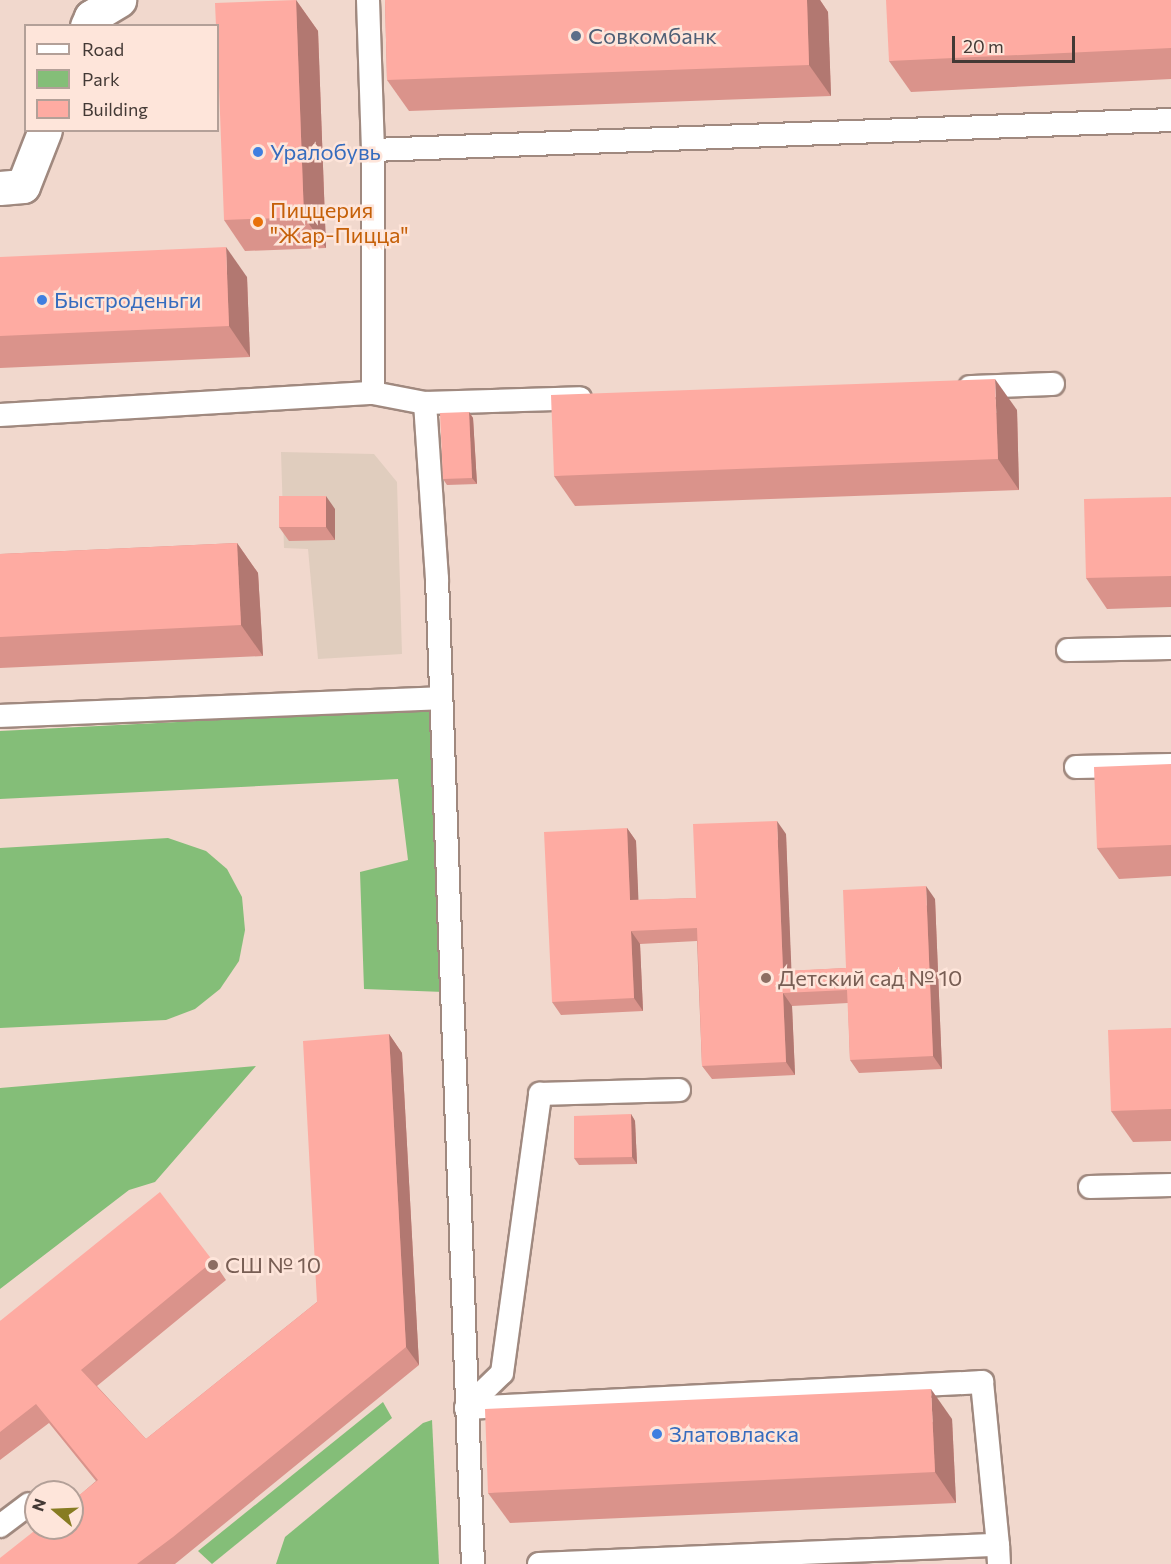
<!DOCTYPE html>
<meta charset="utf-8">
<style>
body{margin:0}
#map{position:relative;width:1171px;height:1564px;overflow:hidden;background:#f1d8cd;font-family:Commissioner,sans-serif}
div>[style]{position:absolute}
.commercial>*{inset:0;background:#e0cdbe}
.green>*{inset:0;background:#84be78}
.roads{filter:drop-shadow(2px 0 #a0897f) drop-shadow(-2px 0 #a0897f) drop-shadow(0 2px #a0897f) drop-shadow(0 -2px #a0897f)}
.lane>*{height:22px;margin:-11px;padding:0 11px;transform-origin:11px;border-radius:11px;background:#fff}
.secondary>*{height:33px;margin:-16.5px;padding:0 16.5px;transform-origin:16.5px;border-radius:16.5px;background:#fff}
.wall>*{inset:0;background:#da938b}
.shaded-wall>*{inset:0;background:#b27871}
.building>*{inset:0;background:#feaba2}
.dots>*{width:16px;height:16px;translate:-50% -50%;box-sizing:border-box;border:3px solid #fee5da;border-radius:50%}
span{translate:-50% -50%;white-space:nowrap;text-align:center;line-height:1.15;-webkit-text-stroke:5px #fee5da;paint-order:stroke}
.service-label{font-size:22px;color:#4e5e75}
.left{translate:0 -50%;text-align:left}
.shop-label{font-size:22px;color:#366cbe}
.food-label{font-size:22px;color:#c56008}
.education-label{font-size:22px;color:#785e54}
.legend{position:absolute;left:24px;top:24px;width:195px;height:108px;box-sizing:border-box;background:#fee5da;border:2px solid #b3a098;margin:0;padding:8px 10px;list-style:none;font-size:18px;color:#433935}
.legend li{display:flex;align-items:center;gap:12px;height:30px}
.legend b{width:30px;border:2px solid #b3a098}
.north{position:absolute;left:24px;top:1480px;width:60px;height:60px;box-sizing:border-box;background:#fee5da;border:2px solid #b3a098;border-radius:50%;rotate:289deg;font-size:16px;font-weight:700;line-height:24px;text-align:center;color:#433935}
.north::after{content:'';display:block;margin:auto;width:21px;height:27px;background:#877c22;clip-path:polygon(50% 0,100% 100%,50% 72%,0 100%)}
.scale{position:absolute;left:952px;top:36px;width:123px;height:27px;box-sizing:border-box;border:3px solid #433935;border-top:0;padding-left:8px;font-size:18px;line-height:21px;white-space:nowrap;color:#433935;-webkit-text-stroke:4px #fee5da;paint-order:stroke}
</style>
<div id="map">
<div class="commercial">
<i style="clip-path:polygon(281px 452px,374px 454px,397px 482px,402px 654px,318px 659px,308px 549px,284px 548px)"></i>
</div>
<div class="green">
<i style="clip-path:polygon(434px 709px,444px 992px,364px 989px,360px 872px,408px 860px,398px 779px,0 799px,0 731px)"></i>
<i style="clip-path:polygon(168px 838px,206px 851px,227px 869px,242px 897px,245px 930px,239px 961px,220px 989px,195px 1009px,166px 1020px,0 1028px,0 848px)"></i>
<i style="clip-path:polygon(256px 1066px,155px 1182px,129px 1190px,0 1289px,0 1088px)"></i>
<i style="clip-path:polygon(383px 1402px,392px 1418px,212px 1564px,198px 1551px)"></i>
<i style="clip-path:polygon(432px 1420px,439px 1564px,276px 1564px,285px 1537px,423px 1423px)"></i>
</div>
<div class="roads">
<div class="lane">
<i style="left:368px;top:0;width:150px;rotate:88.1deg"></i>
<i style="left:373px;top:150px;width:243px;rotate:90deg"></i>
<i style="left:373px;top:393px;width:53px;rotate:10.9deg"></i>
<i style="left:425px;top:403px;width:155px;rotate:-1.8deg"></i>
<i style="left:373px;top:150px;width:799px;rotate:-2.15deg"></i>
<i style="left:970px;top:387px;width:83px;rotate:-2.1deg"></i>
<i style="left:425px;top:403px;width:176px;rotate:86.1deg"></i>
<i style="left:437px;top:579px;width:986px;rotate:87.91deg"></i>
<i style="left:0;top:415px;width:374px;rotate:-3.4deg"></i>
<i style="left:1068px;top:650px;width:103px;rotate:-1.1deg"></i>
<i style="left:0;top:716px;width:441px;rotate:-2.3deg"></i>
<i style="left:1076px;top:767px;width:95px;rotate:-1.2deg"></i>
<i style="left:1090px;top:1187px;width:81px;rotate:-1.4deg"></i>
<i style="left:466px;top:1408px;width:517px;rotate:-2.88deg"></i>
<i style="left:982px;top:1382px;width:164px;rotate:84.4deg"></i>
<i style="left:466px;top:1408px;width:50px;rotate:-44.2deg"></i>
<i style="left:502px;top:1373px;width:282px;rotate:-82.2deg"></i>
<i style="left:540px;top:1094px;width:139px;rotate:-1.6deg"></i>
<i style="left:0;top:1526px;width:36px;rotate:-37deg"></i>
<i style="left:539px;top:1564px;width:459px;rotate:-2.4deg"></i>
<i style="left:998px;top:1545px;width:19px;rotate:87deg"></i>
</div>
<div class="secondary">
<i style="left:87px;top:26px;width:10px;rotate:-66deg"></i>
<i style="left:91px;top:17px;width:33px;rotate:-31deg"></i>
<i style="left:0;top:188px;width:23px;rotate:-5deg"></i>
<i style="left:23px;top:186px;width:60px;rotate:-68.6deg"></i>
</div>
</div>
<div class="wall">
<i style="clip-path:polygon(296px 0,318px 31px,326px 248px,245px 251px,224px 220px)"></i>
<i style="clip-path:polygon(385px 0,820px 0,828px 12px,831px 96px,409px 111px,387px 80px)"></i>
<i style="clip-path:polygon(1171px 0,1171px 79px,911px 92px,889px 61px)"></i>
<i style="clip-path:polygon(0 257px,247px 277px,250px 357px,0 368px)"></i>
<i style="clip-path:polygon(1017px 410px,1019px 490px,575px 506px,554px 476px)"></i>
<i style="clip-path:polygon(469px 412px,473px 418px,477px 484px,447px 485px,443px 479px)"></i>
<i style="clip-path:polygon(1171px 497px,1171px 607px,1107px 609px,1086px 578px)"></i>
<i style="clip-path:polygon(335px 509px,335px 540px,289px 541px,279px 527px)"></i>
<i style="clip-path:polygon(237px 543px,258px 573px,263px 656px,0 668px,0 554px)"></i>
<i style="clip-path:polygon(1171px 764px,1171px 876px,1119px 879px,1097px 848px)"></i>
<i style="clip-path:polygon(627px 828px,636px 841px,638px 900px,696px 898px,786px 834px,791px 971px,846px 968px,935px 899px,942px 1069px,859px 1073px,850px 1060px,848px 1003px,792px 1006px,795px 1075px,712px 1079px,702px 1066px,697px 941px,640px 944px,643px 1011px,561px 1015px,552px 1002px)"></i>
<i style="clip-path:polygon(1171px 1028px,1171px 1141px,1133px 1142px,1111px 1111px)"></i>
<i style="clip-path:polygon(389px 1034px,402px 1053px,419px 1365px,175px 1564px,0 1564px,96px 1481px,49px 1423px,0 1460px,0 1321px,213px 1261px,226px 1280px,97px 1386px,146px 1439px,317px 1302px)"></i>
<i style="clip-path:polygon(631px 1114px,635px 1121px,637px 1164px,579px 1165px,574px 1158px)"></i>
<i style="clip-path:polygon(952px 1419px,956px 1503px,510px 1523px,488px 1493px)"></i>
</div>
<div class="shaded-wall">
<i style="clip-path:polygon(296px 0,318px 31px,326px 248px,304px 217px)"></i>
<i style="clip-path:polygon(807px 0,820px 0,828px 12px,831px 96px,809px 65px)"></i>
<i style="clip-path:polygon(226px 247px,247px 277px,250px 357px,229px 326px)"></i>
<i style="clip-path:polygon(995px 379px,1017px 410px,1019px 490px,998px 459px)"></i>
<i style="clip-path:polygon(469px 412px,473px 418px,477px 484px,472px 478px)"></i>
<i style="clip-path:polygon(326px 496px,335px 509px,335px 540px,326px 527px)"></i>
<i style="clip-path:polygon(237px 543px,258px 573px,263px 656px,241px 625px)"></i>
<i style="clip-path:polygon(777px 821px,786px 834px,792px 984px,783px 971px)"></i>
<i style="clip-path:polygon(627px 828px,636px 841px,639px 913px,630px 900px)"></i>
<i style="clip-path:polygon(926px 886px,935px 899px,942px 1069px,933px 1056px)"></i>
<i style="clip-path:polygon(631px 931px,640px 944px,643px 1011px,634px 998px)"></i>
<i style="clip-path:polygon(783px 993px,792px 1006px,795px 1075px,786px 1062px)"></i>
<i style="clip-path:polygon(389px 1034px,402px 1053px,419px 1365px,406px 1347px)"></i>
<i style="clip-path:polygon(631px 1114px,635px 1121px,637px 1164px,632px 1157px)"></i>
<i style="clip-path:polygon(931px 1389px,952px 1419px,956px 1503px,935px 1472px)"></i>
</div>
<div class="building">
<i style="clip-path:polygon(296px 0,304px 217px,224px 220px,218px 60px,218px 26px,216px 26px,215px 3px)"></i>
<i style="clip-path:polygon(385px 0,807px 0,809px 65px,387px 80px)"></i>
<i style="clip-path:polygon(886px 0,1171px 0,1171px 48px,889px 61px)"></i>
<i style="clip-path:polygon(196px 24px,196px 26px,171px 26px,171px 25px)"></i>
<i style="clip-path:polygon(226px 247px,229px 326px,0 336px,0 257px)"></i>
<i style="clip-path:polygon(995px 379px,998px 459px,554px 476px,551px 395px)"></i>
<i style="clip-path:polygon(469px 412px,472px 478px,443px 479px,440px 413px)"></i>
<i style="clip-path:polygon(279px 496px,326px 496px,326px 527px,279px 527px)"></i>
<i style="clip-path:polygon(1171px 497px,1171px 576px,1086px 578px,1084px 499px)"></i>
<i style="clip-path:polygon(237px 543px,241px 625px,0 637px,0 554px)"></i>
<i style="clip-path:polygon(1171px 764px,1171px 845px,1097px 848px,1094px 767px)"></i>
<i style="clip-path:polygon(777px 821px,783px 971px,846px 968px,843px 890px,926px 886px,933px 1056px,850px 1060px,847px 990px,783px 993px,786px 1062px,702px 1066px,697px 928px,631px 931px,634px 998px,552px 1002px,544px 832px,627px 828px,630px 900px,696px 898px,693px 824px)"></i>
<i style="clip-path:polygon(1171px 1028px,1171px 1109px,1111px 1111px,1108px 1030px)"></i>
<i style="clip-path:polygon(389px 1034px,406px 1347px,173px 1537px,137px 1564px,0 1564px,0 1558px,38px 1528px,72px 1528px,72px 1501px,98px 1480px,36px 1404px,0 1432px,0 1321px,160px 1192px,213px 1261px,81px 1370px,146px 1439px,317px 1302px,303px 1041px)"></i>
<i style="clip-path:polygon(631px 1114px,632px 1157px,574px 1158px,574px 1116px)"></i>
<i style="clip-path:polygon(931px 1389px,935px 1472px,488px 1493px,485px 1409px)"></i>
</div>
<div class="dots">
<i style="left:576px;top:36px;background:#5c6f8a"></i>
<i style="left:258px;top:152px;background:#3f7fe0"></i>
<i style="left:258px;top:222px;background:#e8710a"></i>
<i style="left:42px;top:300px;background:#3f7fe0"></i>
<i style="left:766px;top:978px;background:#8d6e63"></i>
<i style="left:213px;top:1265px;background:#8d6e63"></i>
<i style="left:657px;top:1434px;background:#3f7fe0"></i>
</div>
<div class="service-label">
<span class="left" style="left:588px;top:36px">Совкомбанк</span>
</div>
<div class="shop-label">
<span class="left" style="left:270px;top:152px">Уралобувь</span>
<span class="left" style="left:54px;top:300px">Быстроденьги</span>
<span class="left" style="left:669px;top:1434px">Златовласка</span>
</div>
<div class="food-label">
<span class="left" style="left:270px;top:222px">Пиццерия<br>"Жар-Пицца"</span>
</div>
<div class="education-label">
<span class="left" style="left:778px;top:978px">Детский сад № 10</span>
<span class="left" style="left:225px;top:1265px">СШ № 10</span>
</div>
<ul class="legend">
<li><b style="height:8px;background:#fff"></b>Road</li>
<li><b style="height:16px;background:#84be78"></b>Park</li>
<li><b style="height:16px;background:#feaba2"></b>Building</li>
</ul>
<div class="north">N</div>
<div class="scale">20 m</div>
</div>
